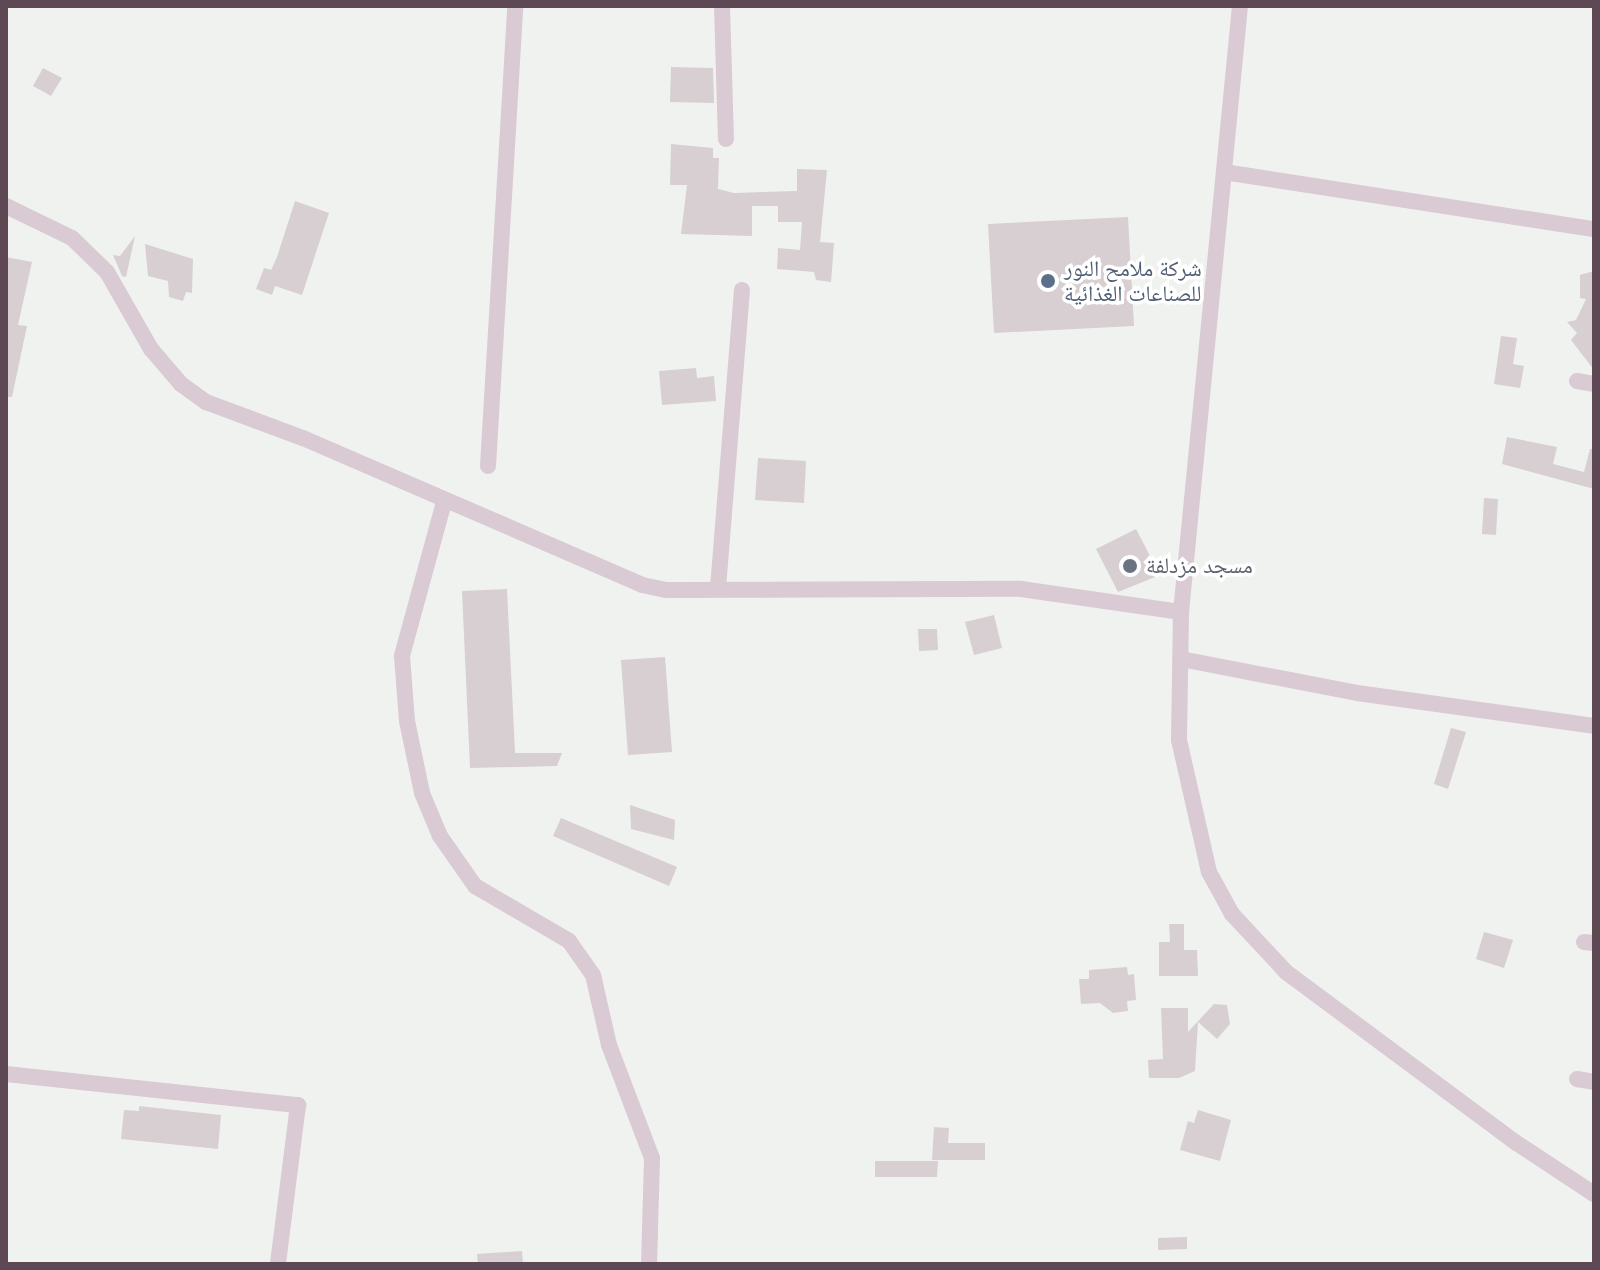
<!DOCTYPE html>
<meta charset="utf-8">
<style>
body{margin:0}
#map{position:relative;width:1600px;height:1270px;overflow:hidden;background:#f0f2f0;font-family:Quicksand,"Noto Naskh Arabic",sans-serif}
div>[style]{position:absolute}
.building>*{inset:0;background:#d7cfd2}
.minor>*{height:16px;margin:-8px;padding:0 8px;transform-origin:8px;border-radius:8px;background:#d9cad3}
.dots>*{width:22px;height:22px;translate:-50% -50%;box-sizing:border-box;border:4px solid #fff;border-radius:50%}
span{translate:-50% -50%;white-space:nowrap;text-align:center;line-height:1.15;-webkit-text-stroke:7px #fff;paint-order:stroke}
.service-label{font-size:22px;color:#4e5e75}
.left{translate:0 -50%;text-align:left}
.worship-label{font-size:22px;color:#5b616d}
.frame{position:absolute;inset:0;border:8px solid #5d4854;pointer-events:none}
</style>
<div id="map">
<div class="building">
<i style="clip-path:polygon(671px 67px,713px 68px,714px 103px,670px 102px)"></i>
<i style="clip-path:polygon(43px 68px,62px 78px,51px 96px,33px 86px)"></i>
<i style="clip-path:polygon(671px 144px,713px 148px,713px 158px,719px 158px,718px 189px,734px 193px,797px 191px,797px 169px,827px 170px,820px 242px,834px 243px,831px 282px,816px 280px,814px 272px,777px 269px,778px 248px,800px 250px,802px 222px,778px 222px,778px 206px,752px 206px,752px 236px,681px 234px,687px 185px,670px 185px)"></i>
<i style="clip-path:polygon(295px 201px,329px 213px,302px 295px,275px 286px,272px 295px,256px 289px,264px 268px,271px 270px,277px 257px)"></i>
<i style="clip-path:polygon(1128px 217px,1134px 326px,994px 333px,988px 224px)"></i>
<i style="clip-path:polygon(135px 236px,126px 277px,122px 276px,113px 255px,120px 256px)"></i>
<i style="clip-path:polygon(145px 244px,193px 259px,192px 293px,186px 292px,183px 301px,169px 297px,168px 281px,148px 276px)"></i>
<i style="clip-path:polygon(6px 257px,32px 262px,18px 325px,27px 326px,12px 397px,6px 397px)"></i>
<i style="clip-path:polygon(1594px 271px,1594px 370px,1571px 340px,1577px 333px,1567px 322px,1576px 320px,1586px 299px,1580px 298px,1580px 275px)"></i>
<i style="clip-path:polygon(1501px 336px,1517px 338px,1513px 364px,1524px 366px,1520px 388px,1494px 384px)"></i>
<i style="clip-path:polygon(696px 368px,697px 378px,714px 376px,716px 401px,662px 405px,659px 371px)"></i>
<i style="clip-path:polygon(1507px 437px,1557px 447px,1553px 464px,1584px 472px,1590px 449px,1594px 449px,1594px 489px,1502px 464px)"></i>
<i style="clip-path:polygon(758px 458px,806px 461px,804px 503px,755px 500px)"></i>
<i style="clip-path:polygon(1484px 498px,1498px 499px,1496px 535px,1482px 534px)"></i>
<i style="clip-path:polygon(1136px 529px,1160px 575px,1118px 592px,1096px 549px)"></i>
<i style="clip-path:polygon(507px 589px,515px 753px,562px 753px,557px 766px,470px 768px,462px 591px)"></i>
<i style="clip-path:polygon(994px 615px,1002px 648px,974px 655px,965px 622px)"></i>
<i style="clip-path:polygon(918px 629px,937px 629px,938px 650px,919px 651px)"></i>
<i style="clip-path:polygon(665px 657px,672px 752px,628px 755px,621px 660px)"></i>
<i style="clip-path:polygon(1451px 728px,1466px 732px,1448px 789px,1434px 784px)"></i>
<i style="clip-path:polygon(630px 805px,675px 820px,674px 840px,631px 829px)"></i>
<i style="clip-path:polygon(561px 818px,677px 867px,669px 886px,553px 836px)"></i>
<i style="clip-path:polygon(1169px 924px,1184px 924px,1184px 950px,1197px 950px,1198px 976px,1159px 976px,1159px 942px,1170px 942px)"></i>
<i style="clip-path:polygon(1484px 932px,1513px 940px,1504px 968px,1476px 959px)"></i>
<i style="clip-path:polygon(1127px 967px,1128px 975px,1134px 974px,1136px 1000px,1127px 1001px,1128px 1011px,1113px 1013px,1100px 1003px,1081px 1004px,1079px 979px,1089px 979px,1089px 970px)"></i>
<i style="clip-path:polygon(1214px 1004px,1227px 1005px,1230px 1024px,1217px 1039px,1198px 1022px,1195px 1071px,1179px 1078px,1149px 1078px,1148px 1060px,1163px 1059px,1161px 1008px,1188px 1008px,1188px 1032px)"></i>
<i style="clip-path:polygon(139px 1106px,221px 1115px,218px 1149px,121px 1139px,124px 1110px,139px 1111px)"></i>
<i style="clip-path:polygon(1198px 1110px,1231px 1120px,1220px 1161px,1180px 1150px,1188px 1121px,1194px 1123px)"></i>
<i style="clip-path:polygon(934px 1127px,949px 1128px,948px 1143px,985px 1143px,985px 1160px,932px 1160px)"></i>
<i style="clip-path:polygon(875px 1161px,938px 1161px,937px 1177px,875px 1177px)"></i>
<i style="clip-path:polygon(1187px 1237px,1187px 1249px,1158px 1250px,1158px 1238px)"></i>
<i style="clip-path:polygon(522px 1251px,523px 1264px,478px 1264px,477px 1254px)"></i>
</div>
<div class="minor">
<i style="left:722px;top:6px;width:133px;rotate:88.3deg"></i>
<i style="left:1240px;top:6px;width:609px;rotate:95.56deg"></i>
<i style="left:1181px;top:612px;width:128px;rotate:90.9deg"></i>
<i style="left:1179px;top:740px;width:135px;rotate:77.2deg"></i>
<i style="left:1209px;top:872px;width:48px;rotate:61.3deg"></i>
<i style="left:1232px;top:914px;width:79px;rotate:47deg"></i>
<i style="left:1286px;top:972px;width:285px;rotate:36.6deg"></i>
<i style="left:1515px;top:1142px;width:95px;rotate:33.4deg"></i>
<i style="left:1224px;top:172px;width:374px;rotate:8.8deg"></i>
<i style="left:6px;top:206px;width:73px;rotate:25.9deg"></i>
<i style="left:72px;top:238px;width:49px;rotate:44.2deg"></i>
<i style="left:107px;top:272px;width:89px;rotate:60.3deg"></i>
<i style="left:151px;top:349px;width:46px;rotate:49.4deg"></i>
<i style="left:181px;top:384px;width:31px;rotate:36deg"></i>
<i style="left:206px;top:402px;width:103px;rotate:20.4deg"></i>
<i style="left:303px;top:438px;width:369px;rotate:23.4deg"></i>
<i style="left:642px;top:585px;width:25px;rotate:12deg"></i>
<i style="left:666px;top:590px;width:355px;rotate:-0.2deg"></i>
<i style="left:1021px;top:589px;width:162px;rotate:8.2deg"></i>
<i style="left:1577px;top:381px;width:17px;rotate:10deg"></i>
<i style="left:488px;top:466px;width:461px;rotate:-86.6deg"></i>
<i style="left:444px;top:502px;width:160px;rotate:105.3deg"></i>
<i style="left:402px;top:656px;width:65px;rotate:85.6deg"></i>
<i style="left:407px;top:721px;width:74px;rotate:78.2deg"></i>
<i style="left:422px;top:793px;width:47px;rotate:67.3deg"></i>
<i style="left:440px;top:836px;width:61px;rotate:55deg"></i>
<i style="left:475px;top:886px;width:109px;rotate:30.3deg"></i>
<i style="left:569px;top:941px;width:42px;rotate:54.8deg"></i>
<i style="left:593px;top:975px;width:72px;rotate:77.1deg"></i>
<i style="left:609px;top:1045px;width:121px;rotate:69.2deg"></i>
<i style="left:652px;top:1158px;width:106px;rotate:91.6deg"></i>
<i style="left:718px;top:588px;width:299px;rotate:-85.4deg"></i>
<i style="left:1181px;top:659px;width:179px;rotate:10.9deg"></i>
<i style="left:1357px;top:693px;width:239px;rotate:7.9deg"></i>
<i style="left:1584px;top:942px;width:10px;rotate:6deg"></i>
<i style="left:6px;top:1074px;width:294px;rotate:6.1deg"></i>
<i style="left:298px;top:1105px;width:160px;rotate:97.2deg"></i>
<i style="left:1577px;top:1079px;width:17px;rotate:10deg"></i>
</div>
<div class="dots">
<i style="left:1048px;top:281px;background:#5c6f8a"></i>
<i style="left:1130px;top:566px;background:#6b7280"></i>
</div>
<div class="service-label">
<span class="left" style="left:1064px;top:281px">شركة ملامح النور<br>للصناعات الغذائية</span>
</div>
<div class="worship-label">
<span class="left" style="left:1146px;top:566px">مسجد مزدلفة</span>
</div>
<div class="frame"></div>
</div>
